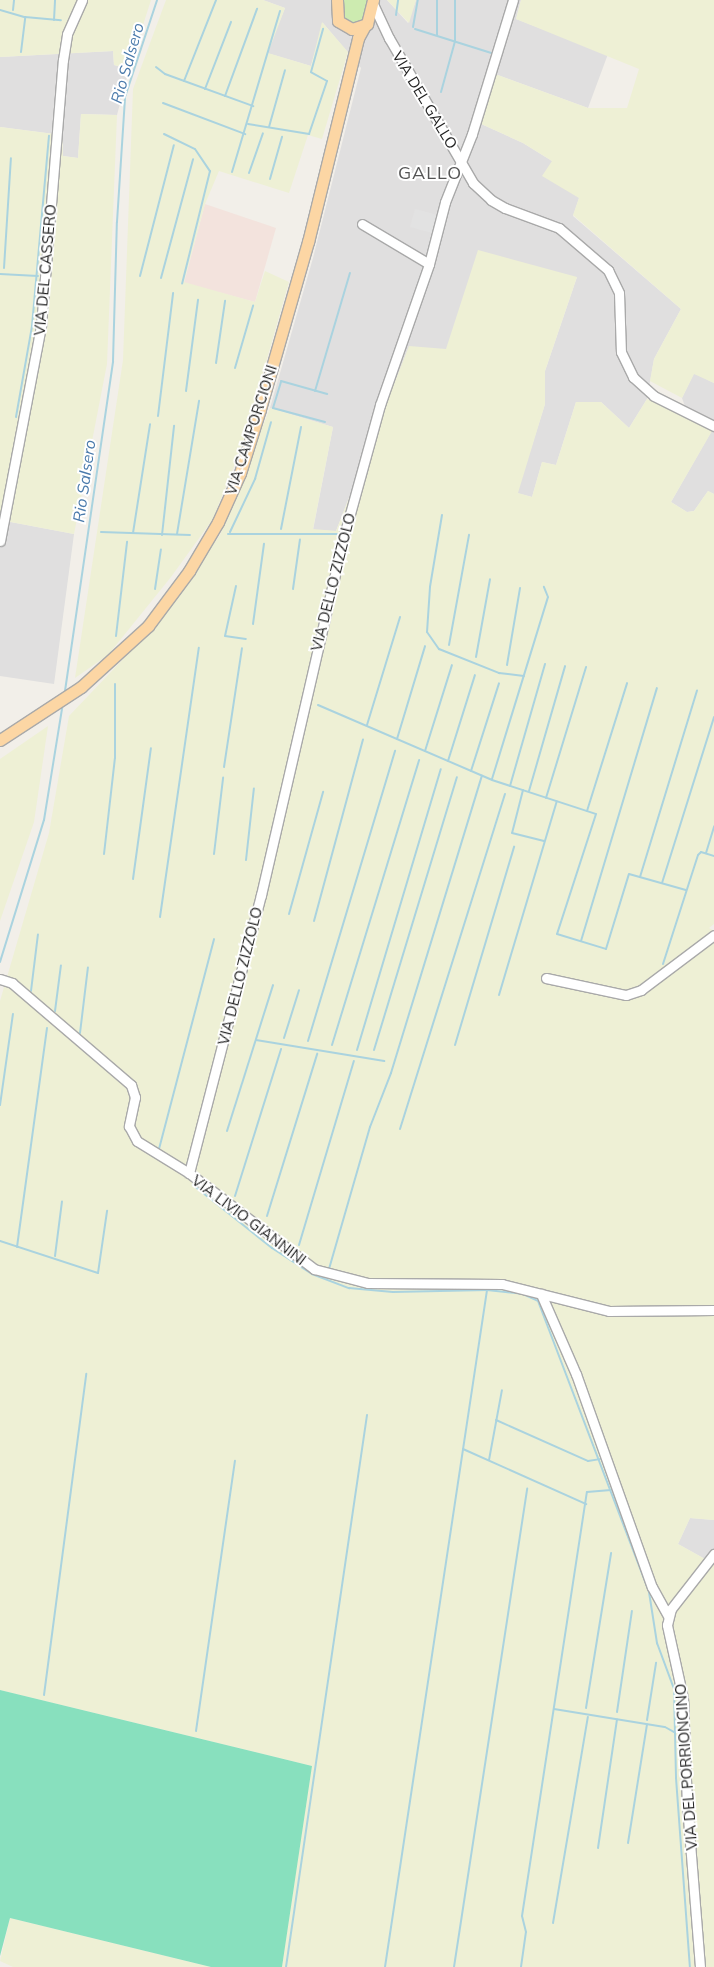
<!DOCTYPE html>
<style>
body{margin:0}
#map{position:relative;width:714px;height:1967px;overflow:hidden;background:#f2efe9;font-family:Mulish,sans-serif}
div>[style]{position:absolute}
.residential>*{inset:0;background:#e0dfdf}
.military>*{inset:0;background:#f3e3dd}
.farmland>*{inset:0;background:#eef0d5}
.grass>*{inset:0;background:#cdebb0}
.pitch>*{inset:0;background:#88e0be}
.parking>*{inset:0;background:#e2e2e2}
.stream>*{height:2px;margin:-1px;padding:0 1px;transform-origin:1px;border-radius:1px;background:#aad3df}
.roads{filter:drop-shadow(1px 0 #a9a9a9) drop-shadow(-1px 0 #a9a9a9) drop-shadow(0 1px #a9a9a9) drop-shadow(0 -1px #a9a9a9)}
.minor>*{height:9px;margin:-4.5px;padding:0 4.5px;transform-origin:4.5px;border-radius:4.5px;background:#fff}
.major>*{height:11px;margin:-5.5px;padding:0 5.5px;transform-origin:5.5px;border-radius:5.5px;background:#fcd6a4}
span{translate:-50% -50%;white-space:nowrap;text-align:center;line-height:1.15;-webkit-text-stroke:4px #fff;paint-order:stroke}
.street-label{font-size:15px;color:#222}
.water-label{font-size:16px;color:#4a7aab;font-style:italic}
.quarter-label{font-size:18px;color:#555;letter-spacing:1px}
</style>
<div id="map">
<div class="residential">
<i style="clip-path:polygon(263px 0,387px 0,408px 23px,416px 0,521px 0,516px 19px,608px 54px,588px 108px,495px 74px,479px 123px,523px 143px,552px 161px,579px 198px,573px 216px,681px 309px,654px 359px,647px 399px,629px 428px,601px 402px,576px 402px,556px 465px,542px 462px,532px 497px,517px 493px,545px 404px,545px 371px,577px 277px,446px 350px,387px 399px,336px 531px,313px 530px,333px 427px,270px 408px,313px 258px,361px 68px,323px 23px,311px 66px,267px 53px,285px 8px)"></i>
<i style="clip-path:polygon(113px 51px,114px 65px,129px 69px,117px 115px,81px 114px,78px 158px,63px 156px,62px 135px,0 127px,0 57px)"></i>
<i style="clip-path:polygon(694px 373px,714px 383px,714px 494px,708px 491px,694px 511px,687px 512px,671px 502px,711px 432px,690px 421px,682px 398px)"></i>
<i style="clip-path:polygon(0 520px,74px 534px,54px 684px,0 676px)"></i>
<i style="clip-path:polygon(690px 1518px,714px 1520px,714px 1564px,678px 1544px)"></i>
</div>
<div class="military">
<i style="clip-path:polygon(205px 204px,276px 228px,255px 302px,184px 283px)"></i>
</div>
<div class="farmland">
<i style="clip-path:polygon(0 0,151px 0,129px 69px,114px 65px,113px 51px,0 57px)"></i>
<i style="clip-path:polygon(166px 0,263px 0,285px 8px,268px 53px,311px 66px,322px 22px,348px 52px,322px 139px,308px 135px,289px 193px,219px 171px,205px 204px,184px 282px,255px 302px,265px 271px,289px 282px,242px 446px,213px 519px,171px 577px,108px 655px,75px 678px,123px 360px,133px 89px)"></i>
<i style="clip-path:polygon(387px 0,416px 0,409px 23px)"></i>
<i style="clip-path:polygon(521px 0,714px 0,714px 383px,694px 374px,682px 398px,650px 381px,654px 359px,681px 309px,573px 215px,579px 198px,542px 176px,552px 161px,523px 143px,479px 123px,495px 74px,588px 108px,627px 108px,639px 69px,516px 19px)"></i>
<i style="clip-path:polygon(81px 114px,117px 115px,107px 364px,74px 534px,0 520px,0 127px,62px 135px,63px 156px,78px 158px)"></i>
<i style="clip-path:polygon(478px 250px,577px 277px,545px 371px,545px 404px,518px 493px,532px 497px,542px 462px,556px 465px,576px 402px,601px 402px,629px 428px,647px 399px,712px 431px,671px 502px,687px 512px,694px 511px,708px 491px,714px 494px,714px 924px,709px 928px,714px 931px,714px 1520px,690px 1518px,678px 1544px,714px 1564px,714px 1967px,282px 1967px,312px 1766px,0 1690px,0 1001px,49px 833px,69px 716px,148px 633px,220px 535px,270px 408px,333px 427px,313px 529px,336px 531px,409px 346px,446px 349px)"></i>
<i style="clip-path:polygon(48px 726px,34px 822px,0 921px,0 759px)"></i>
<i style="clip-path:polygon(10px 1918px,211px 1967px,13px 1967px,0 1961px)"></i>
</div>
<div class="grass">
<i style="clip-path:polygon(343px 0,368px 0,363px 20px,352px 24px,345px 21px,341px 10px)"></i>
</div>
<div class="pitch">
<i style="clip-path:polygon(0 1690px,312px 1766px,282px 1967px,211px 1967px,10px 1918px,0 1956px)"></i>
</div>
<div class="parking">
<i style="clip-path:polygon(415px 209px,442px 216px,436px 234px,410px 227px)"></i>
</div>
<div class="stream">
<i style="left:437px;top:0;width:35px;rotate:90deg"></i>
<i style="left:0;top:10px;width:26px;rotate:16deg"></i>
<i style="left:25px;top:17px;width:36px;rotate:5deg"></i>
<i style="left:13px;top:10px;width:10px;rotate:-84deg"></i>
<i style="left:396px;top:15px;width:15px;rotate:-82deg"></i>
<i style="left:54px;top:20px;width:20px;rotate:-87deg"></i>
<i style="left:413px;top:27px;width:27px;rotate:-80deg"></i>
<i style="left:415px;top:29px;width:80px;rotate:17.5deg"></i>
<i style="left:21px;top:52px;width:35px;rotate:-83deg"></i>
<i style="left:156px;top:67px;width:11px;rotate:38deg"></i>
<i style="left:165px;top:74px;width:94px;rotate:20deg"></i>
<i style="left:184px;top:81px;width:87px;rotate:-68.4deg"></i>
<i style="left:205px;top:89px;width:72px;rotate:-68.8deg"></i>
<i style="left:441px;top:92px;width:53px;rotate:-74.6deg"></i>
<i style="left:455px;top:41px;width:41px;rotate:-90deg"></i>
<i style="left:225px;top:96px;width:93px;rotate:-69.8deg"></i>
<i style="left:163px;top:103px;width:88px;rotate:20.7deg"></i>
<i style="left:248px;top:124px;width:62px;rotate:9.3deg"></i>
<i style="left:309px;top:134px;width:56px;rotate:-71.2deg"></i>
<i style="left:327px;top:81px;width:18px;rotate:-151deg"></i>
<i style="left:311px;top:72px;width:45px;rotate:-74.4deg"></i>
<i style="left:269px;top:127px;width:59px;rotate:-74.3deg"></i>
<i style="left:164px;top:134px;width:34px;rotate:26deg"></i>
<i style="left:195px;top:149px;width:27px;rotate:56deg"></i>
<i style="left:210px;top:171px;width:116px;rotate:103.9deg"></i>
<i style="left:232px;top:172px;width:168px;rotate:-73.4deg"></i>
<i style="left:249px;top:173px;width:42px;rotate:-70.7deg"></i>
<i style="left:270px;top:179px;width:44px;rotate:-74.1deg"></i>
<i style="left:4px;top:268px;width:110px;rotate:-86.4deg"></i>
<i style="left:0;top:274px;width:38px;rotate:3deg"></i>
<i style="left:140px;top:276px;width:135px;rotate:-75.5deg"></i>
<i style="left:161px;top:278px;width:123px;rotate:-74.9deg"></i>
<i style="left:216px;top:363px;width:63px;rotate:-81.7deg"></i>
<i style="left:235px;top:368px;width:65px;rotate:-73.8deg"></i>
<i style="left:186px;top:391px;width:92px;rotate:-82.5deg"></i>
<i style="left:315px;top:391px;width:123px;rotate:-73.5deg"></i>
<i style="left:158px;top:416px;width:124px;rotate:-83deg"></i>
<i style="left:16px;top:417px;width:92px;rotate:-80deg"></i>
<i style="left:32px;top:326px;width:191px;rotate:-84.9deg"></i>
<i style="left:325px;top:422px;width:54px;rotate:-164.9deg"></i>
<i style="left:273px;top:408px;width:28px;rotate:-73deg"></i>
<i style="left:281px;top:381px;width:48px;rotate:15.8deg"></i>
<i style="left:442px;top:515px;width:73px;rotate:99.5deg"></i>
<i style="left:430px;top:587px;width:45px;rotate:93.8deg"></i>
<i style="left:427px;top:632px;width:21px;rotate:55deg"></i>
<i style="left:439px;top:649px;width:65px;rotate:21.8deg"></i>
<i style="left:499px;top:673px;width:25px;rotate:7deg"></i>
<i style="left:281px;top:529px;width:104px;rotate:-78.9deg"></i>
<i style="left:101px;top:532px;width:89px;rotate:1.9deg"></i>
<i style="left:230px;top:532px;width:59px;rotate:-64.7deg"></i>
<i style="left:255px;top:479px;width:59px;rotate:-74.3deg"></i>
<i style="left:133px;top:533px;width:110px;rotate:-81.1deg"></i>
<i style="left:177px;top:534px;width:135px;rotate:-80.6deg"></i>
<i style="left:228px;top:534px;width:110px"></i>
<i style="left:162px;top:535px;width:110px;rotate:-83.7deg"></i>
<i style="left:236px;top:586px;width:51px;rotate:102.4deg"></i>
<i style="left:225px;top:636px;width:21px;rotate:8deg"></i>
<i style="left:155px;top:589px;width:40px;rotate:-81.5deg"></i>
<i style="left:293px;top:589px;width:50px;rotate:-82deg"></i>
<i style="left:253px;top:624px;width:81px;rotate:-82.2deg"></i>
<i style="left:116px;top:636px;width:95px;rotate:-83.3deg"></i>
<i style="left:449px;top:645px;width:112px;rotate:-79.7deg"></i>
<i style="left:476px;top:657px;width:79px;rotate:-79.8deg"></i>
<i style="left:507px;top:665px;width:78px;rotate:-80.4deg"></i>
<i style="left:65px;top:691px;width:333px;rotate:-81.7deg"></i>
<i style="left:113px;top:361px;width:139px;rotate:-88.4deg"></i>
<i style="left:117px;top:222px;width:125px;rotate:-86.3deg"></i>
<i style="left:125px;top:97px;width:102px;rotate:-71.7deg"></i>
<i style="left:318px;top:705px;width:189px;rotate:23.3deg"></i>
<i style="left:492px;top:780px;width:109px;rotate:18.1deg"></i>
<i style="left:596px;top:814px;width:126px;rotate:108deg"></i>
<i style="left:557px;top:934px;width:51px;rotate:17deg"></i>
<i style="left:606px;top:949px;width:78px;rotate:-73deg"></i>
<i style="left:629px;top:874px;width:59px;rotate:15.7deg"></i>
<i style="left:367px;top:725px;width:113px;rotate:-73deg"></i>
<i style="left:397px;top:739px;width:97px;rotate:-73.2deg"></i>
<i style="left:425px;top:751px;width:90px;rotate:-72.6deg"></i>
<i style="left:448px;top:761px;width:90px;rotate:-72.6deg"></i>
<i style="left:224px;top:767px;width:120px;rotate:-81.4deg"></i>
<i style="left:471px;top:771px;width:92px;rotate:-72.3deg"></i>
<i style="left:492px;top:779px;width:190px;rotate:-72.9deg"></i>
<i style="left:548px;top:597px;width:11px;rotate:-112deg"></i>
<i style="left:510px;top:786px;width:127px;rotate:-74deg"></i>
<i style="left:523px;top:790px;width:44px;rotate:104.3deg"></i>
<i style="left:512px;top:833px;width:33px;rotate:14deg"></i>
<i style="left:529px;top:791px;width:130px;rotate:-73.9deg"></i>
<i style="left:546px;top:798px;width:137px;rotate:-73deg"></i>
<i style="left:587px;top:811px;width:134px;rotate:-72.6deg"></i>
<i style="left:706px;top:853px;width:28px;rotate:-73deg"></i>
<i style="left:104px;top:854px;width:97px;rotate:-83.5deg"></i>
<i style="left:115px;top:758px;width:74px;rotate:-90deg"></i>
<i style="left:214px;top:854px;width:77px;rotate:-83.2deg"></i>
<i style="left:246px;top:860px;width:72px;rotate:-83.7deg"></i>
<i style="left:640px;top:877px;width:195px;rotate:-73deg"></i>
<i style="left:133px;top:879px;width:132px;rotate:-82.2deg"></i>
<i style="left:662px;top:883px;width:174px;rotate:-72.6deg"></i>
<i style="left:289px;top:914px;width:127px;rotate:-74.4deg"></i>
<i style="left:160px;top:917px;width:272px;rotate:-81.8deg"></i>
<i style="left:314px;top:921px;width:188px;rotate:-74.9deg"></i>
<i style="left:581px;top:941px;width:264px;rotate:-73.3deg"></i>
<i style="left:0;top:962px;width:149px;rotate:-72.8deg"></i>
<i style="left:44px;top:820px;width:119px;rotate:-80.8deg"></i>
<i style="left:663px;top:964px;width:114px;rotate:-72.2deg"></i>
<i style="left:698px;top:855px;width:4px;rotate:-45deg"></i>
<i style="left:701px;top:852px;width:14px;rotate:17deg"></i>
<i style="left:31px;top:991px;width:57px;rotate:-83deg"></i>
<i style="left:499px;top:995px;width:202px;rotate:-73.4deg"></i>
<i style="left:55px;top:1011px;width:46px;rotate:-82.6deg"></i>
<i style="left:80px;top:1033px;width:66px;rotate:-83.1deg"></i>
<i style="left:284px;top:1038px;width:50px;rotate:-72.6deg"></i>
<i style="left:256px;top:1040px;width:130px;rotate:9.3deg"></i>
<i style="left:308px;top:1041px;width:303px;rotate:-73.3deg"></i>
<i style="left:332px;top:1045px;width:298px;rotate:-73deg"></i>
<i style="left:455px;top:1045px;width:207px;rotate:-73.4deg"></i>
<i style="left:357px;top:1050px;width:293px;rotate:-73.4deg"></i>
<i style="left:374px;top:1050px;width:285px;rotate:-73.1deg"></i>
<i style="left:0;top:1105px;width:92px;rotate:-81.9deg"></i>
<i style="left:400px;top:1129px;width:351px;rotate:-72.6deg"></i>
<i style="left:227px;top:1131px;width:153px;rotate:-72.5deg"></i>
<i style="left:159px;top:1149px;width:217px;rotate:-75.3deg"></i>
<i style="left:193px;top:1185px;width:101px;rotate:38.6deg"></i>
<i style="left:272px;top:1248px;width:48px;rotate:33deg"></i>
<i style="left:312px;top:1274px;width:40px;rotate:21deg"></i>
<i style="left:349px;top:1288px;width:44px;rotate:5.2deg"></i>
<i style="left:393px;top:1292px;width:94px;rotate:-1.2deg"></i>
<i style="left:487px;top:1290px;width:36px;rotate:6deg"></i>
<i style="left:523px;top:1294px;width:17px;rotate:25deg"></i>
<i style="left:538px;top:1301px;width:311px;rotate:69.1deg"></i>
<i style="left:649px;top:1592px;width:52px;rotate:81.1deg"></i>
<i style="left:657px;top:1643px;width:49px;rotate:69.7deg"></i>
<i style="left:674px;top:1689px;width:89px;rotate:88.7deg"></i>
<i style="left:676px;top:1778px;width:190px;rotate:85.8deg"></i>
<i style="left:235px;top:1196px;width:154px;rotate:-72.6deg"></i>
<i style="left:267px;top:1216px;width:170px;rotate:-72.8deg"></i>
<i style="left:0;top:1241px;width:103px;rotate:18.1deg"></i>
<i style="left:98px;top:1273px;width:63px;rotate:-81.7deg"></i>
<i style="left:299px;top:1245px;width:192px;rotate:-73.4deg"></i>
<i style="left:17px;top:1247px;width:221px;rotate:-82.2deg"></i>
<i style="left:55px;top:1256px;width:55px;rotate:-82.7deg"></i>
<i style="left:329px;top:1269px;width:148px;rotate:-73.9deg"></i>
<i style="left:370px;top:1127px;width:58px;rotate:-68.7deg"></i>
<i style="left:391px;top:1073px;width:311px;rotate:-73deg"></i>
<i style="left:496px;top:1420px;width:101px;rotate:24deg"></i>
<i style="left:588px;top:1461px;width:12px;rotate:-9deg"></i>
<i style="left:463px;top:1449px;width:135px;rotate:24.1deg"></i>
<i style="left:489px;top:1460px;width:71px;rotate:-79.5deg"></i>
<i style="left:44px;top:1695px;width:324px;rotate:-82.5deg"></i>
<i style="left:586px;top:1708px;width:157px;rotate:-80.8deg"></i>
<i style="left:554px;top:1709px;width:112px;rotate:9.2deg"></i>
<i style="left:665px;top:1727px;width:10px;rotate:29deg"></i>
<i style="left:617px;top:1712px;width:102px;rotate:-81.6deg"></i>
<i style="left:647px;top:1720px;width:58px;rotate:-81deg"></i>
<i style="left:196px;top:1731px;width:273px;rotate:-81.8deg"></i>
<i style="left:628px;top:1843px;width:120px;rotate:-80.9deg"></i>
<i style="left:598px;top:1848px;width:130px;rotate:-81.6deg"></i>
<i style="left:553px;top:1923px;width:209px;rotate:-80.4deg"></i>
<i style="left:286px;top:1967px;width:558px;rotate:-81.65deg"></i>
<i style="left:385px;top:1967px;width:685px;rotate:-81.43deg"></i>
<i style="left:454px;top:1967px;width:484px;rotate:-81.3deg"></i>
<i style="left:521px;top:1967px;width:35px;rotate:-82deg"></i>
<i style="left:526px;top:1932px;width:16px;rotate:-104deg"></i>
<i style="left:522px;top:1916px;width:429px;rotate:-81.3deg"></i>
<i style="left:587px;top:1492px;width:24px;rotate:-5deg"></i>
</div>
<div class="roads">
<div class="minor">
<i style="left:373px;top:4px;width:38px;rotate:65deg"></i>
<i style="left:389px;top:38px;width:168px;rotate:59.9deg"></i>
<i style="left:473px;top:183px;width:25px;rotate:43deg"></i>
<i style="left:491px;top:200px;width:16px;rotate:30deg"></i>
<i style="left:505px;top:208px;width:58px;rotate:20.3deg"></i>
<i style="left:559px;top:228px;width:65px;rotate:40.6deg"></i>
<i style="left:608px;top:270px;width:25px;rotate:64deg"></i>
<i style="left:619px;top:293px;width:59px;rotate:88.1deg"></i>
<i style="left:621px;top:352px;width:28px;rotate:64deg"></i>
<i style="left:633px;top:377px;width:28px;rotate:42deg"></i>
<i style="left:654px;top:396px;width:67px;rotate:26.6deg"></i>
<i style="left:362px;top:224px;width:78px;rotate:30.8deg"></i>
<i style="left:0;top:541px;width:219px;rotate:-79.2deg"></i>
<i style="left:41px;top:326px;width:267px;rotate:-85.3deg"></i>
<i style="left:63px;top:60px;width:26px;rotate:-81deg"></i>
<i style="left:67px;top:34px;width:37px;rotate:-66deg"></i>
<i style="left:546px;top:978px;width:82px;rotate:12deg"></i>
<i style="left:626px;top:995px;width:16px;rotate:-18deg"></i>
<i style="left:641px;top:990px;width:91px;rotate:-37deg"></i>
<i style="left:0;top:979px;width:13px;rotate:18deg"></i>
<i style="left:12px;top:983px;width:157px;rotate:40.6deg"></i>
<i style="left:131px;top:1085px;width:13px;rotate:72deg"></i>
<i style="left:135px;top:1097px;width:30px;rotate:102deg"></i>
<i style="left:129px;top:1126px;width:17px;rotate:62deg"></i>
<i style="left:137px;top:1141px;width:61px;rotate:31.6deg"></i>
<i style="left:189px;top:1173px;width:158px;rotate:37.5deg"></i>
<i style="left:314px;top:1269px;width:56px;rotate:14.5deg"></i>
<i style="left:368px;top:1283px;width:134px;rotate:0.4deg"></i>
<i style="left:502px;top:1284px;width:110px;rotate:14.2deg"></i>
<i style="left:609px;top:1311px;width:105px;rotate:-0.5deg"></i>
<i style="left:189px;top:1173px;width:287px;rotate:-75.5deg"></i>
<i style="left:261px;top:895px;width:373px;rotate:-77deg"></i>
<i style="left:345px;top:532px;width:132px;rotate:-74.6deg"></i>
<i style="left:380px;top:405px;width:149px;rotate:-70.8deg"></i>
<i style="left:429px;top:264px;width:64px;rotate:-75.5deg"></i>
<i style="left:445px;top:202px;width:73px;rotate:-68.3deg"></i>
<i style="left:472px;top:134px;width:140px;rotate:-73deg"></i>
<i style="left:541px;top:1294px;width:87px;rotate:66.4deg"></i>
<i style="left:576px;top:1374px;width:226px;rotate:70.4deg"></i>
<i style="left:652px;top:1587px;width:33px;rotate:61deg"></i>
<i style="left:700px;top:1967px;width:162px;rotate:-94.6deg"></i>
<i style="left:687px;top:1806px;width:108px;rotate:-92.1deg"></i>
<i style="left:683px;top:1698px;width:75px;rotate:-102.4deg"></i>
<i style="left:667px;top:1625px;width:16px;rotate:-76deg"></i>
<i style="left:671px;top:1609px;width:70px;rotate:-52deg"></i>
</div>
<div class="major">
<i style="left:337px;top:0;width:21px;rotate:87deg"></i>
<i style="left:338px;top:21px;width:16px;rotate:30deg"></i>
<i style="left:352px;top:29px;width:16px;rotate:-18deg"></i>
<i style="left:367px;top:24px;width:25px;rotate:-76deg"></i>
<i style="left:0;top:740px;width:97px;rotate:-33.2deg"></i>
<i style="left:81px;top:687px;width:91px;rotate:-42.3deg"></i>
<i style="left:148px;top:626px;width:69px;rotate:-53.3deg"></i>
<i style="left:189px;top:571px;width:57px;rotate:-59.4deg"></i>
<i style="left:218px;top:522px;width:54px;rotate:-65.8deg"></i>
<i style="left:240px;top:473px;width:67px;rotate:-72.6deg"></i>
<i style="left:260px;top:409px;width:174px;rotate:-74deg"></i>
<i style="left:308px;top:242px;width:210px;rotate:-76.2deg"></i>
<i style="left:358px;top:38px;width:13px;rotate:-61deg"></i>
</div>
</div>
<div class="street-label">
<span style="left:425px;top:100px;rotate:59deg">VIA DEL GALLO</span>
<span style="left:45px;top:270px;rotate:-85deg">VIA DEL CASSERO</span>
<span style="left:251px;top:430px;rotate:-72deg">VIA CAMPORCIONI</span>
<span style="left:333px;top:582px;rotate:-76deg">VIA DELLO ZIZZOLO</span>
<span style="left:240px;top:976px;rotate:-76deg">VIA DELLO ZIZZOLO</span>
<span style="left:249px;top:1220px;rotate:37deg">VIA LIVIO GIANNINI</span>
<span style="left:686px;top:1767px;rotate:-94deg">VIA DEL PORRIONCINO</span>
</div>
<div class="water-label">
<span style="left:127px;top:63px;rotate:-74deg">Rio Salsero</span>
<span style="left:84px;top:481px;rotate:-82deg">Rio Salsero</span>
</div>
<div class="quarter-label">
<span style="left:430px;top:173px">GALLO</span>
</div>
</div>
